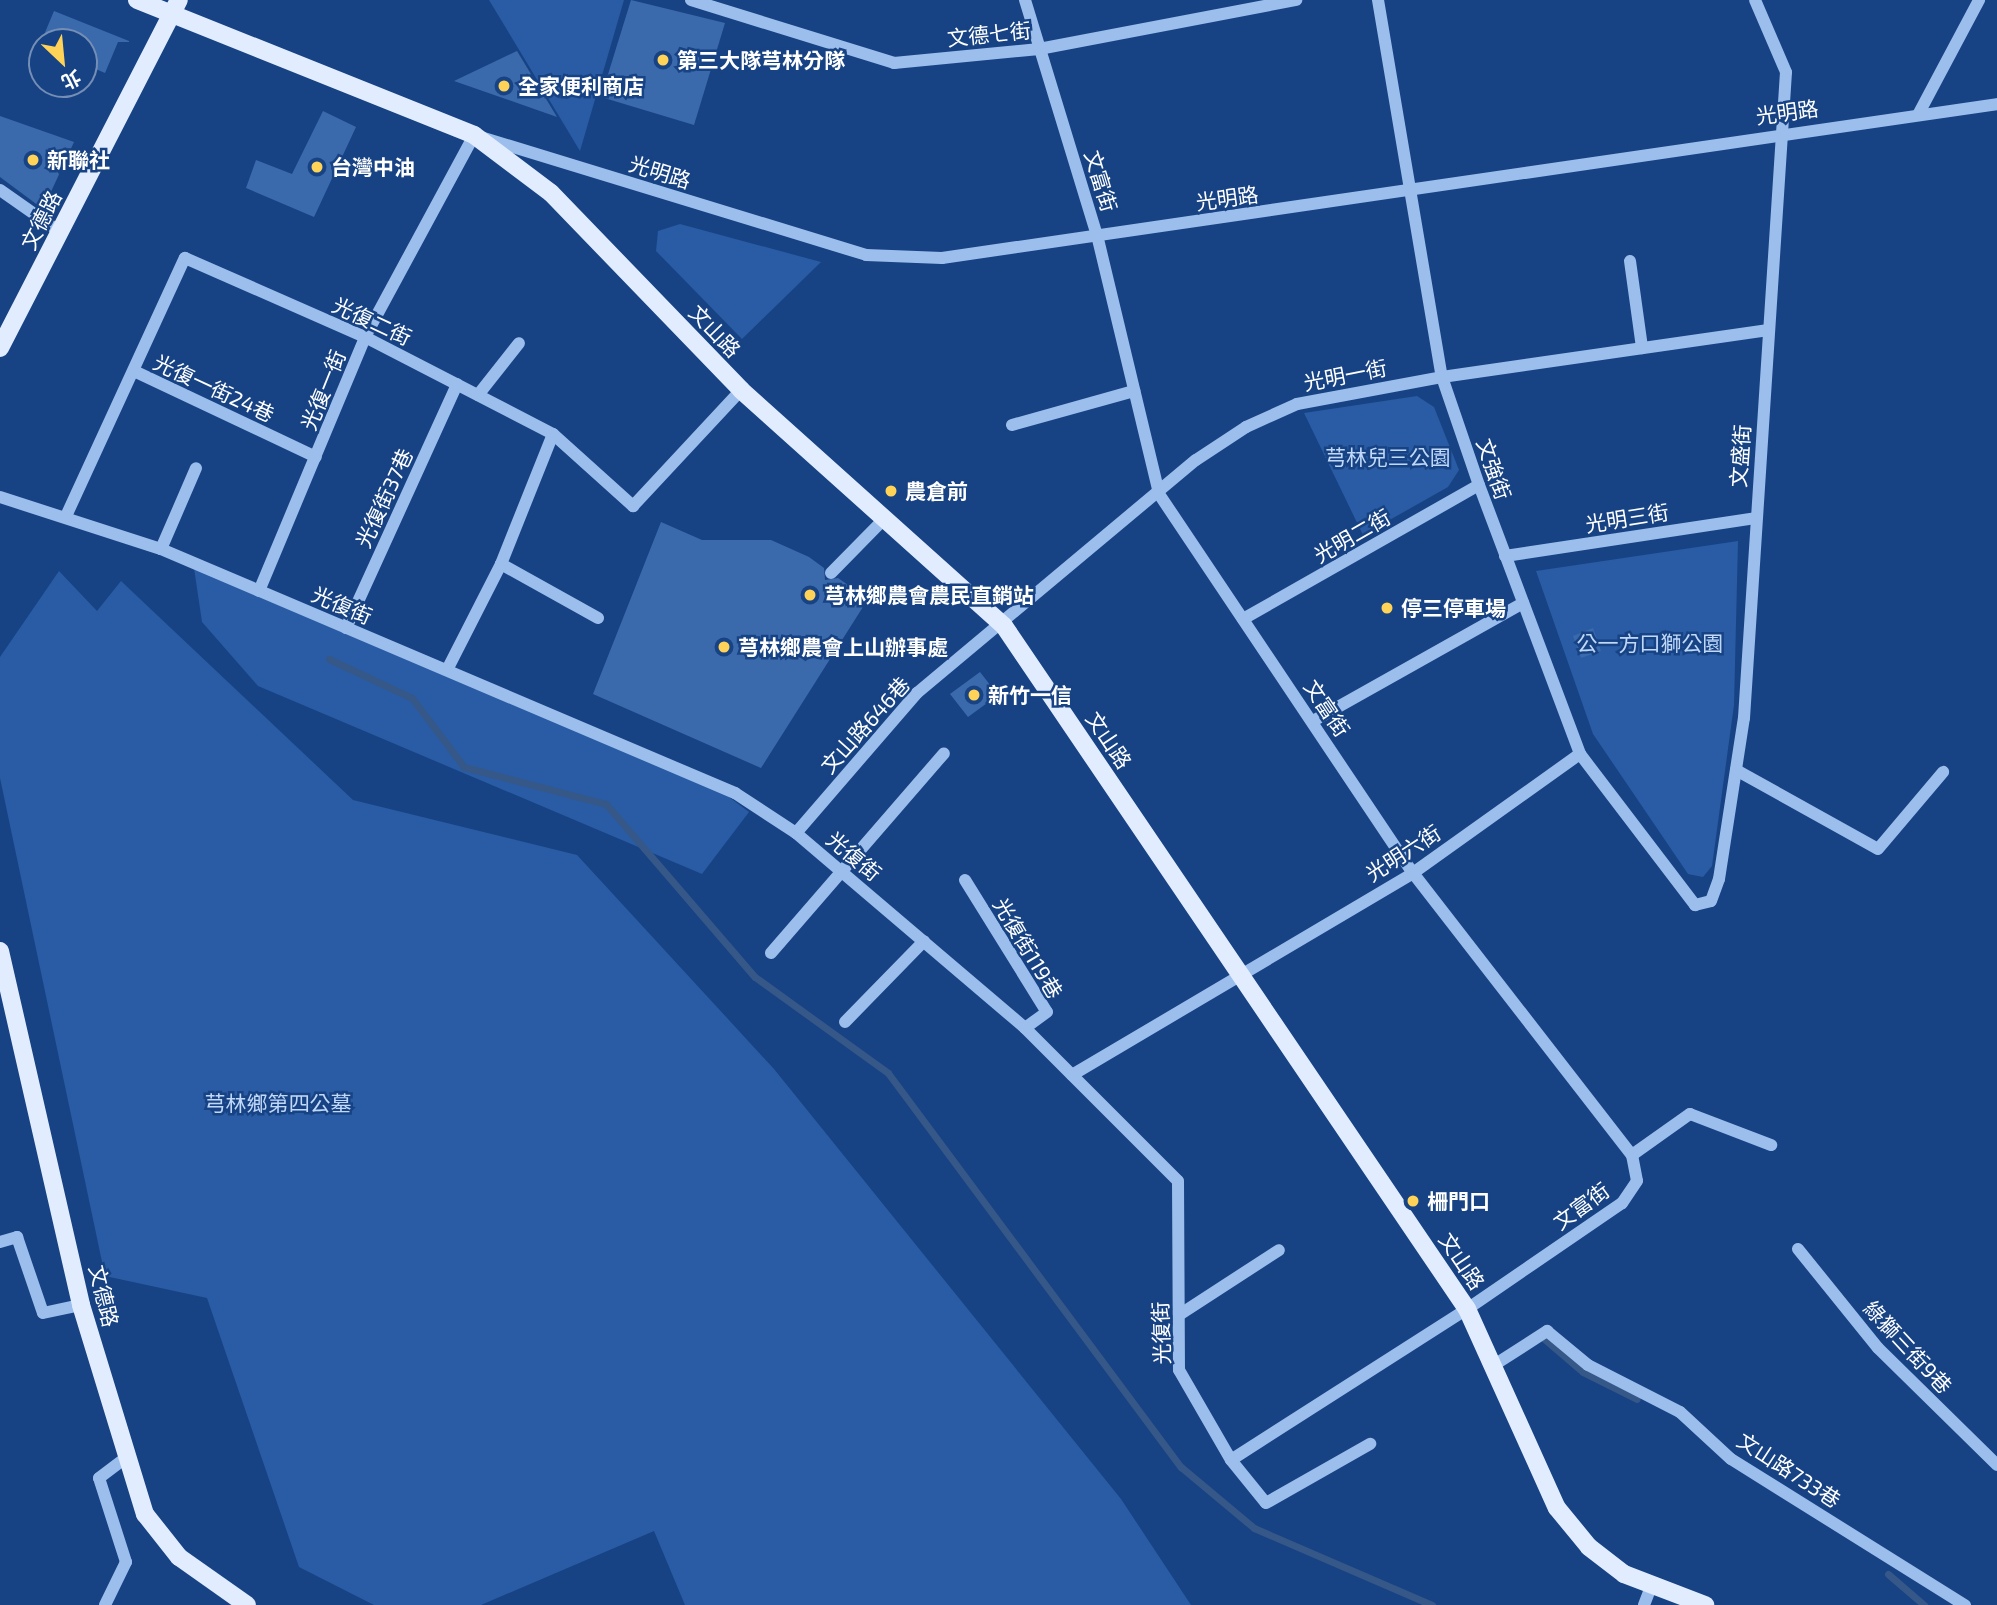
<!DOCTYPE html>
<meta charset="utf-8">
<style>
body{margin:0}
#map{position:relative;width:1997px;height:1605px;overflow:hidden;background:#174384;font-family:"Exo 2","Noto Sans TC",sans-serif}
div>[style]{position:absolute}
.green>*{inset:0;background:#295ca4}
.stream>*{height:7px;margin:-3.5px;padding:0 3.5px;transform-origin:3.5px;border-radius:3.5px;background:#365888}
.building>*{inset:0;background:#3b6aac}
.minor>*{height:12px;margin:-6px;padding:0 6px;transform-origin:6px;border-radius:6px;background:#9bbeed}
.major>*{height:18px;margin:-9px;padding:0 9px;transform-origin:9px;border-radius:9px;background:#e1ecff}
.dots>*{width:19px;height:19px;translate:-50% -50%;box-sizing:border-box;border:4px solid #174384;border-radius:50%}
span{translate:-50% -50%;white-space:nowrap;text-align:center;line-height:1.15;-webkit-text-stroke:5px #174384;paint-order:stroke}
.street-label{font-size:21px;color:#fff}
.poi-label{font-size:21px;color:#fff;font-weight:700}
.left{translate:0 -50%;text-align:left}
.park-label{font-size:21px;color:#c0d9fa}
.north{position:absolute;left:28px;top:28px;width:70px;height:70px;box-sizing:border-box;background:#174384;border:2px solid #748eb5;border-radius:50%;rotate:154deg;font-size:19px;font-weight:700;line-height:28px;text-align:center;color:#fff}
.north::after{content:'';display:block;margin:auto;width:24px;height:32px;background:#ffd357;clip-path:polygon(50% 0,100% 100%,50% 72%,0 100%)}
</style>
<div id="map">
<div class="green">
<i style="clip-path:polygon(489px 0,624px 0,580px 151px)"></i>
<i style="clip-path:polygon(680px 224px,821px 262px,742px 339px,656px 251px,658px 231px)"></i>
<i style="clip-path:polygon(1417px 396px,1434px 407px,1459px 470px,1448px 487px,1363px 535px,1304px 413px)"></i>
<i style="clip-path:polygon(1738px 541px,1734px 705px,1712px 866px,1703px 877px,1688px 874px,1593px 734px,1536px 571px)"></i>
<i style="clip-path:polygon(194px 568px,725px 794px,749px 812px,702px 874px,258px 686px,202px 622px)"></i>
<i style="clip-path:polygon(59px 571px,97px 611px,121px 581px,353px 800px,577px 855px,774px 1069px,1121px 1499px,1191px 1605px,685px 1605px,654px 1531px,481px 1605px,374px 1605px,299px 1567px,207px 1298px,105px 1276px,0 778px,0 657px)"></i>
</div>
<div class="stream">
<i style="left:329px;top:659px;width:92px;rotate:25.2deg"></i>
<i style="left:412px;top:698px;width:86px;rotate:53deg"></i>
<i style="left:464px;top:767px;width:147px;rotate:14.6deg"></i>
<i style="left:606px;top:804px;width:228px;rotate:49.3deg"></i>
<i style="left:755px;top:977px;width:164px;rotate:35.8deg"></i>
<i style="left:888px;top:1073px;width:491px;rotate:53.4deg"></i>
<i style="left:1181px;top:1467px;width:95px;rotate:39.9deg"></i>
<i style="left:1254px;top:1528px;width:194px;rotate:23.4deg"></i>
<i style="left:1541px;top:1336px;width:55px;rotate:40.6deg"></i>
<i style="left:1583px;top:1372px;width:60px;rotate:26.6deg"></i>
<i style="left:1888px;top:1574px;width:48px;rotate:40.7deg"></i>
</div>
<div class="building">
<i style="clip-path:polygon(631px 0,725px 23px,694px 125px,601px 97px)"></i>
<i style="clip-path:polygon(54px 11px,129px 41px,129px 42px,118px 42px,105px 73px,84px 64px,84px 42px,41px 42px)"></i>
<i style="clip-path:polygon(517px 51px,557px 117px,454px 81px)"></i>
<i style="clip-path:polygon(323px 111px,356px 127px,314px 217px,246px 188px,256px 160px,292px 174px)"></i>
<i style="clip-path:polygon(0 116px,74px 142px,43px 209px,0 177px)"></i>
<i style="clip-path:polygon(661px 522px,702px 540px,771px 540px,809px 557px,824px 568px,825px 580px,838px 578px,868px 599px,761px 768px,593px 694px)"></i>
<i style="clip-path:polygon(1593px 628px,1601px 651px,1581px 658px,1573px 636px)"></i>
<i style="clip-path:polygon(980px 672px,998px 695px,968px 717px,950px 694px)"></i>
</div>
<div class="minor">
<i style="left:691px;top:0;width:213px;rotate:17.2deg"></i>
<i style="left:894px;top:63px;width:146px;rotate:-5.5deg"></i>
<i style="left:1039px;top:49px;width:262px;rotate:-10.8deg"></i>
<i style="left:1025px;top:0;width:246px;rotate:73deg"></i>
<i style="left:1097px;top:235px;width:266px;rotate:76.5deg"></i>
<i style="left:1159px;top:494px;width:456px;rotate:56.2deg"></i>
<i style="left:1413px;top:873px;width:357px;rotate:52.2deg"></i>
<i style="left:1632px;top:1155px;width:26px;rotate:79deg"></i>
<i style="left:1637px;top:1181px;width:27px;rotate:124deg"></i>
<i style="left:1622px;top:1203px;width:188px;rotate:145.6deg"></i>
<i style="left:1467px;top:1309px;width:280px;rotate:147.4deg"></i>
<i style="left:1378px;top:0;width:382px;rotate:80.4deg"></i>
<i style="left:1442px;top:377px;width:114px;rotate:71.1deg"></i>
<i style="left:1479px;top:485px;width:287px;rotate:69.4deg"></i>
<i style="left:1580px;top:754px;width:190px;rotate:52.7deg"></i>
<i style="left:1695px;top:905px;width:16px;rotate:-14deg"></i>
<i style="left:1711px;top:901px;width:23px;rotate:-70deg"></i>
<i style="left:1719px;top:879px;width:163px;rotate:-81.2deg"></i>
<i style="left:1744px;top:718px;width:647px;rotate:-86.28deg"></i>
<i style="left:1786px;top:72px;width:78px;rotate:-113.3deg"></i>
<i style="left:1919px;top:113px;width:128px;rotate:-62deg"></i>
<i style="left:0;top:190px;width:73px;rotate:35deg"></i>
<i style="left:1630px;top:261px;width:88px;rotate:82.1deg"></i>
<i style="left:134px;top:371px;width:201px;rotate:25.3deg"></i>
<i style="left:478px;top:395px;width:66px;rotate:-51.7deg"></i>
<i style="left:1012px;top:425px;width:127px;rotate:-15.6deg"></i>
<i style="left:0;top:497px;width:169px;rotate:17.9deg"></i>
<i style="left:161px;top:549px;width:624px;rotate:23.03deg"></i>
<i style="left:735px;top:793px;width:73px;rotate:33.3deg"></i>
<i style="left:796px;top:833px;width:301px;rotate:40.4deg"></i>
<i style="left:1025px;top:1028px;width:216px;rotate:45deg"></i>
<i style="left:1178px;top:1181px;width:189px;rotate:89.7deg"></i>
<i style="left:1179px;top:1370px;width:104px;rotate:60deg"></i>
<i style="left:1231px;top:1460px;width:55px;rotate:50.9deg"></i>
<i style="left:1266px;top:1503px;width:120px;rotate:-29.6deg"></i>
<i style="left:67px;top:514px;width:282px;rotate:-65.3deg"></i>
<i style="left:185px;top:258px;width:197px;rotate:23.7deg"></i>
<i style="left:365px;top:337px;width:212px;rotate:27.3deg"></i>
<i style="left:553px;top:434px;width:108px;rotate:42deg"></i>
<i style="left:633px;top:506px;width:158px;rotate:-47deg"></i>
<i style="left:161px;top:549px;width:88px;rotate:-66.6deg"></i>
<i style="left:1505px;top:556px;width:253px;rotate:-8.6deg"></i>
<i style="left:501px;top:564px;width:111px;rotate:29.1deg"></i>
<i style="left:831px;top:573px;width:78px;rotate:-45.5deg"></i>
<i style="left:259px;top:591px;width:275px;rotate:-67.3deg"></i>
<i style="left:365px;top:337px;width:230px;rotate:-61.6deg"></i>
<i style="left:474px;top:135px;width:410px;rotate:17deg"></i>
<i style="left:866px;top:255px;width:76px;rotate:2.3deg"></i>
<i style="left:942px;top:258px;width:1066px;rotate:-8.3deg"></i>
<i style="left:1243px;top:619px;width:271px;rotate:-29.6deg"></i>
<i style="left:346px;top:628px;width:268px;rotate:-65.5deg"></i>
<i style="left:447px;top:670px;width:119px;rotate:-63deg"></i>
<i style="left:501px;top:564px;width:140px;rotate:-68.2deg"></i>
<i style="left:1313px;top:721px;width:241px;rotate:-29.3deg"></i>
<i style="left:1736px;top:770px;width:162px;rotate:29.1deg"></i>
<i style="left:1878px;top:849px;width:101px;rotate:-49.8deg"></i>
<i style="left:796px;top:833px;width:185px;rotate:-49.2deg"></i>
<i style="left:917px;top:693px;width:363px;rotate:-39.9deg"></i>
<i style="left:1196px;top:460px;width:60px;rotate:-33.4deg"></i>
<i style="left:1246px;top:427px;width:56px;rotate:-24.3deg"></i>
<i style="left:1297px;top:404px;width:147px;rotate:-10.5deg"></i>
<i style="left:1442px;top:377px;width:328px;rotate:-8.2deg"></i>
<i style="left:965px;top:880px;width:155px;rotate:58.2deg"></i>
<i style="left:1047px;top:1012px;width:27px;rotate:144deg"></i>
<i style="left:771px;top:953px;width:264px;rotate:-49.1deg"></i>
<i style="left:845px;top:1022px;width:113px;rotate:-45.7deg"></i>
<i style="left:1072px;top:1075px;width:396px;rotate:-30.6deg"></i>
<i style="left:1413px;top:873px;width:205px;rotate:-35.5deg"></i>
<i style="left:1632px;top:1155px;width:71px;rotate:-35.3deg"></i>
<i style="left:1690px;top:1114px;width:87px;rotate:20.9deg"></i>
<i style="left:0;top:1242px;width:18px;rotate:-16deg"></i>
<i style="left:17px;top:1237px;width:80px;rotate:71.1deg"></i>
<i style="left:43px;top:1313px;width:39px;rotate:-12deg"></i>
<i style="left:1798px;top:1249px;width:127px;rotate:51.1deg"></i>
<i style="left:1878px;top:1348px;width:167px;rotate:44.5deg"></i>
<i style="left:1179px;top:1315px;width:119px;rotate:-33deg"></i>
<i style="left:1491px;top:1367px;width:67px;rotate:-32.7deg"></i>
<i style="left:1547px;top:1331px;width:53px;rotate:39.7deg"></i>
<i style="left:1588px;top:1365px;width:103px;rotate:27.1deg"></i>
<i style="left:1680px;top:1412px;width:69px;rotate:42.7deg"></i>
<i style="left:1731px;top:1459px;width:276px;rotate:32deg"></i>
<i style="left:105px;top:1605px;width:48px;rotate:-64deg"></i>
<i style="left:126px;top:1562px;width:88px;rotate:-107.8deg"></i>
<i style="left:99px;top:1478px;width:34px;rotate:-37deg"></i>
<i style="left:1644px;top:1605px;width:19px;rotate:-69deg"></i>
</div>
<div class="major">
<i style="left:137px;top:0;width:363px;rotate:21.8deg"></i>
<i style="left:474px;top:135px;width:96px;rotate:37deg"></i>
<i style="left:551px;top:193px;width:274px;rotate:46deg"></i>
<i style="left:741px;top:390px;width:353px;rotate:41.9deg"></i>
<i style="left:1004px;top:626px;width:825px;rotate:55.87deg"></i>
<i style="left:1467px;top:1309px;width:218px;rotate:65.7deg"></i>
<i style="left:1557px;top:1508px;width:50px;rotate:50.6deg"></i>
<i style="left:1589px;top:1547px;width:44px;rotate:37.6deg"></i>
<i style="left:1624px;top:1574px;width:87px;rotate:20.9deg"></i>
<i style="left:0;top:348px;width:391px;rotate:-62.8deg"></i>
<i style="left:0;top:951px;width:363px;rotate:77.1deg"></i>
<i style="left:81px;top:1305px;width:219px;rotate:73deg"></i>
<i style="left:145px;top:1514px;width:55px;rotate:51.7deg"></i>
<i style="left:179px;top:1557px;width:83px;rotate:35.2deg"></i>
</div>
<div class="dots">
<i style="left:663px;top:60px;background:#ffd357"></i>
<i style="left:504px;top:86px;background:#ffd357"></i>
<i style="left:33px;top:160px;background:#ffd357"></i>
<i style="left:317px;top:167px;background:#ffd357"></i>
<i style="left:891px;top:491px;background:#ffd357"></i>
<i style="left:810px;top:595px;background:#ffd357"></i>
<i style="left:1387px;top:608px;background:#ffd357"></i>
<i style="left:724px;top:647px;background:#ffd357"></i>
<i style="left:974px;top:695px;background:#ffd357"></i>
<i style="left:1413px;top:1201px;background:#ffd357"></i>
</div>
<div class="street-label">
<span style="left:989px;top:34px;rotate:-6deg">文德七街</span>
<span style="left:1787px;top:112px;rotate:-8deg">光明路</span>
<span style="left:660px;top:172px;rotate:17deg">光明路</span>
<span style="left:1101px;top:181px;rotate:73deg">文富街</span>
<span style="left:1227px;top:198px;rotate:-8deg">光明路</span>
<span style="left:41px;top:220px;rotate:-63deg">文德路</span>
<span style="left:372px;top:321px;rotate:25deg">光復二街</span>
<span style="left:715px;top:331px;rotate:46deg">文山路</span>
<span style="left:1345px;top:375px;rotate:-11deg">光明一街</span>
<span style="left:214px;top:388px;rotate:25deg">光復一街24巷</span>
<span style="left:323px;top:390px;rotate:-68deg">光復一街</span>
<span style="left:1740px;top:456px;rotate:-86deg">文盛街</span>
<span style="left:1494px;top:469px;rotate:71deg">文強街</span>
<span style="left:384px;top:498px;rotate:-65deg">光復街37巷</span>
<span style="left:1627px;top:518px;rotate:-9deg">光明三街</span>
<span style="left:1352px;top:536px;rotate:-30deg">光明二街</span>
<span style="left:342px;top:605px;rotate:23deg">光復街</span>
<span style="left:1327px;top:708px;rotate:56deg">文富街</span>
<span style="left:865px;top:725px;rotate:-48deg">文山路646巷</span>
<span style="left:1109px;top:740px;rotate:56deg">文山路</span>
<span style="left:1403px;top:853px;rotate:-33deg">光明六街</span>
<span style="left:854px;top:856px;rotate:40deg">光復街</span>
<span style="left:1028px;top:948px;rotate:59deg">光復街119巷</span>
<span style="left:1581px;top:1206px;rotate:-36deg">文富街</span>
<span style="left:1462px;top:1261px;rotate:56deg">文山路</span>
<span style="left:104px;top:1296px;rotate:76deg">文德路</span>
<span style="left:1161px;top:1333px;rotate:-92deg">光復街</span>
<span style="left:1908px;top:1347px;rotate:47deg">綠獅三街9巷</span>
<span style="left:1789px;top:1470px;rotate:33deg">文山路733巷</span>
</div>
<div class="poi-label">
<span class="left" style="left:677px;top:60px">第三大隊芎林分隊</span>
<span class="left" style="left:518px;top:86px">全家便利商店</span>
<span class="left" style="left:47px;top:160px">新聯社</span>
<span class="left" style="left:331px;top:167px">台灣中油</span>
<span class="left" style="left:905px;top:491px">農倉前</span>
<span class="left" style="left:824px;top:595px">芎林鄉農會農民直銷站</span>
<span class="left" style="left:1401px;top:608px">停三停車場</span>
<span class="left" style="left:738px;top:647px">芎林鄉農會上山辦事處</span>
<span class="left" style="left:988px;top:695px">新竹一信</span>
<span class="left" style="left:1427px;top:1201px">柵門口</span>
</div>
<div class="park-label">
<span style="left:1388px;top:457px">芎林兒三公園</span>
<span style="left:1650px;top:643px">公一方口獅公園</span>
<span style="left:278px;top:1103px">芎林鄉第四公墓</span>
</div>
<div class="north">北</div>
</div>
